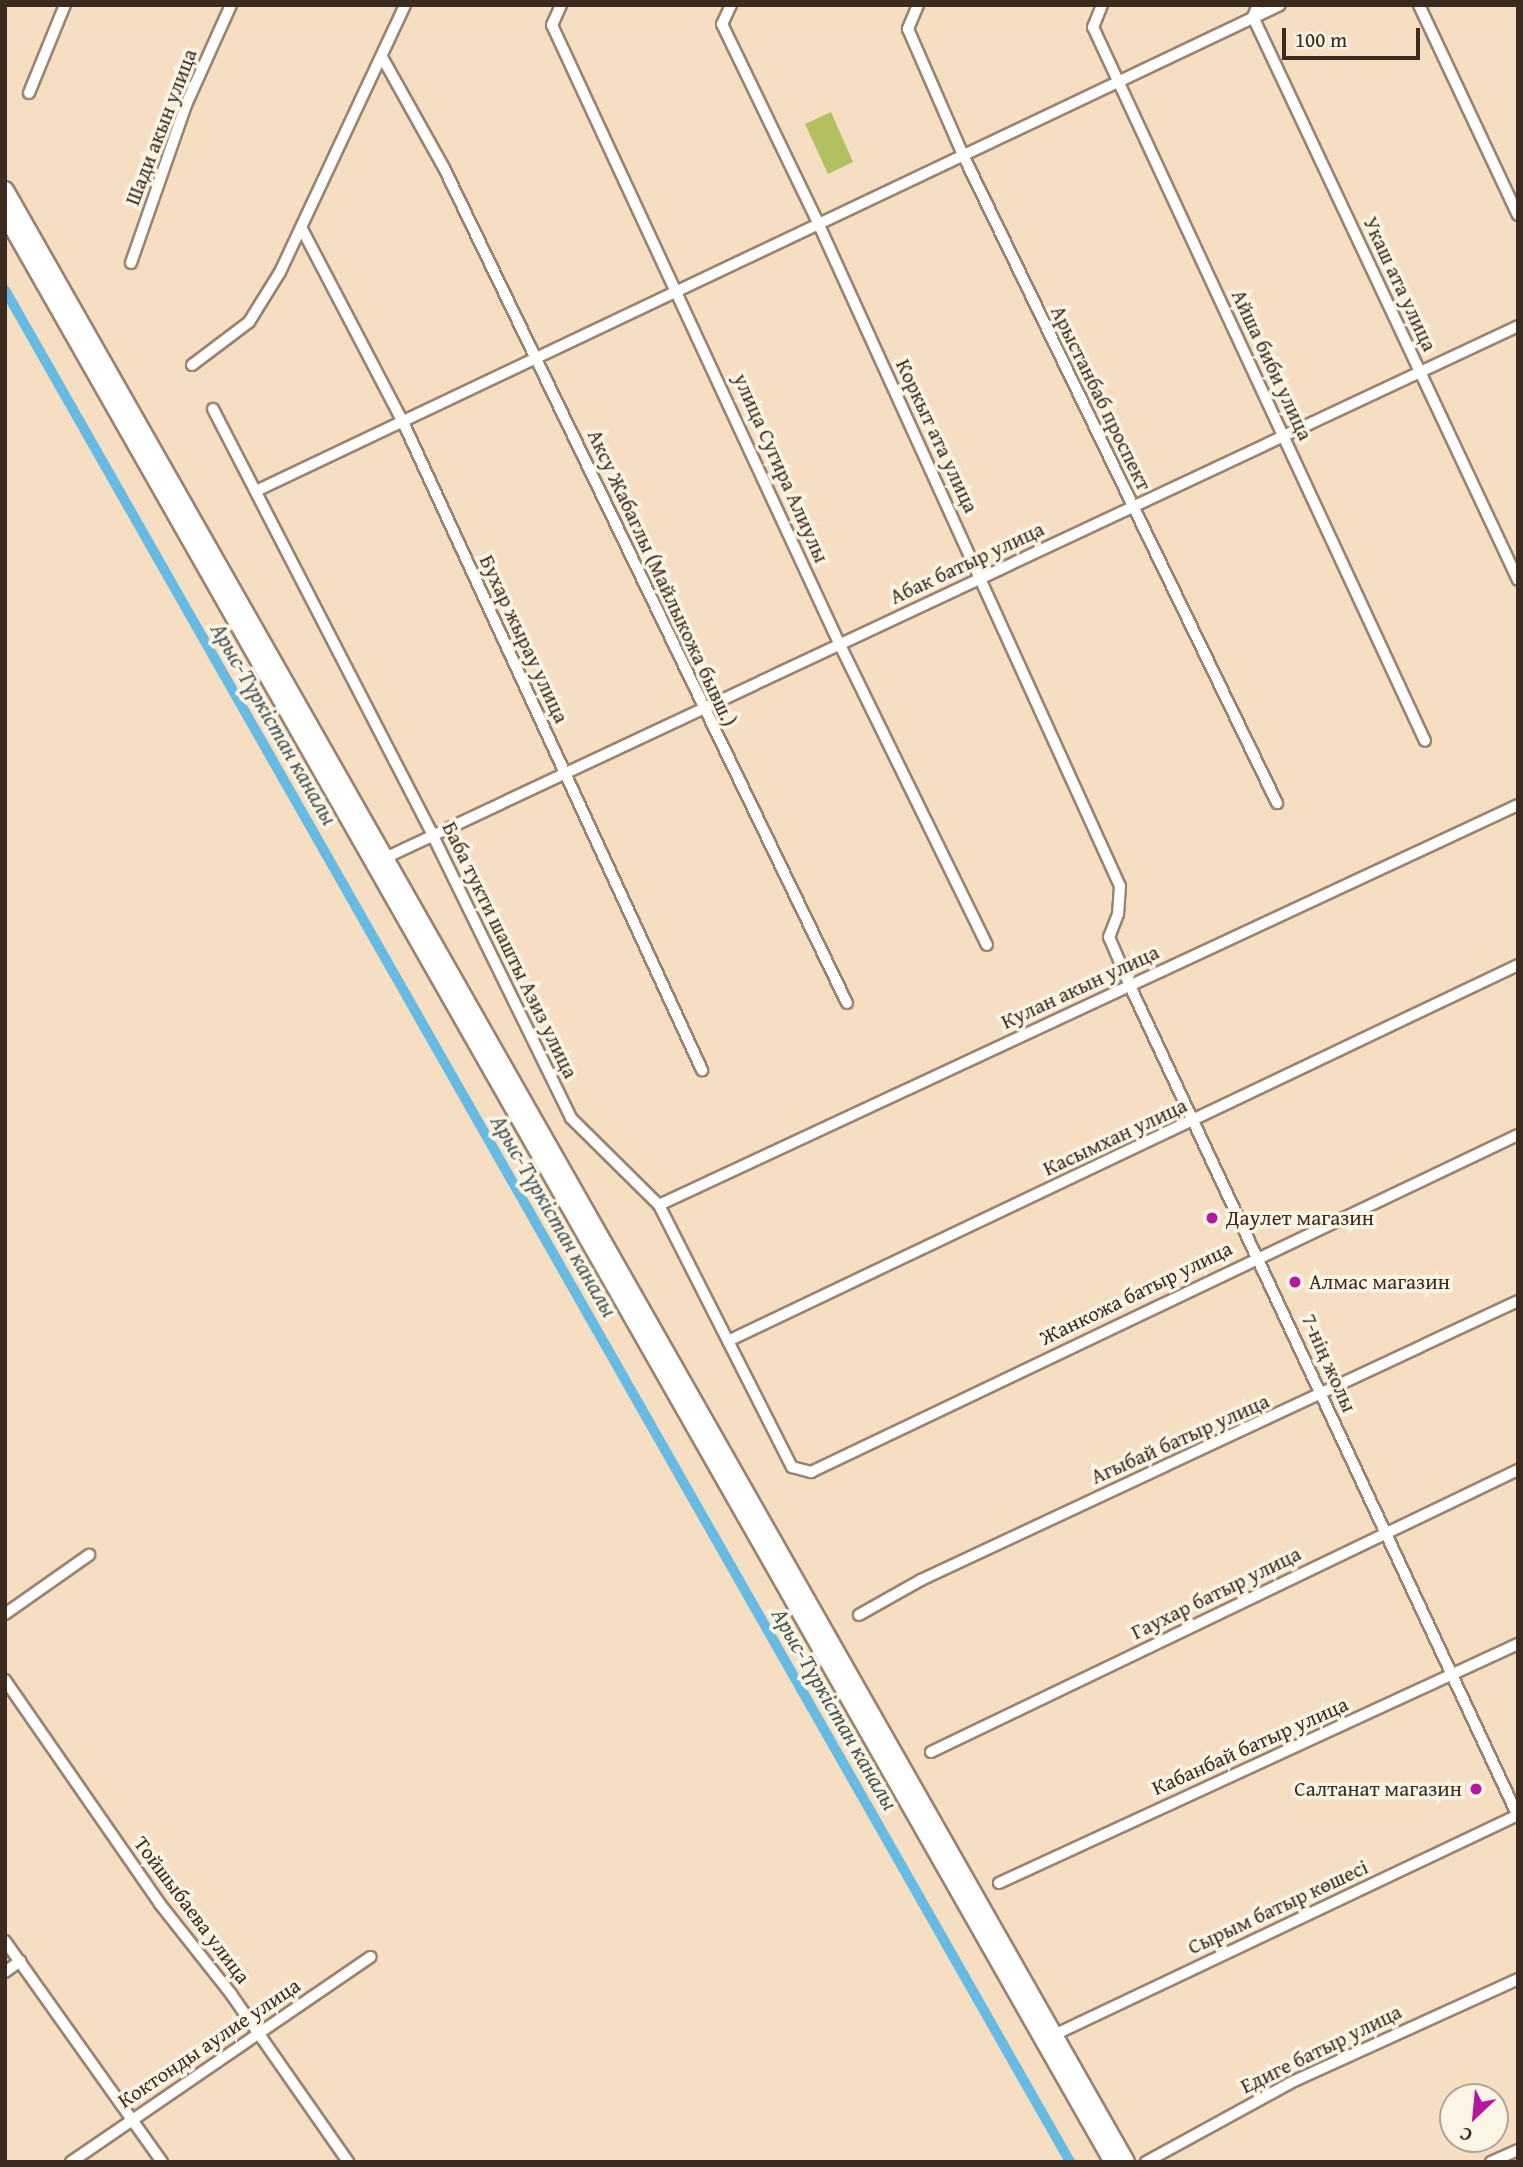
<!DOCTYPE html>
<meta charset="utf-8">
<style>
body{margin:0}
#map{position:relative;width:1523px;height:2167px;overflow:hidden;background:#f5dec2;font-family:"Gentium Book Plus",serif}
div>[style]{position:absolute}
.green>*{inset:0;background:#b3c062}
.canal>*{height:10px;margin:-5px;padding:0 5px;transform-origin:5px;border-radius:5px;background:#67bbe3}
.roads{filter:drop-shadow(2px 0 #988470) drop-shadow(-2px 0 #988470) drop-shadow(0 2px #988470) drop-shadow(0 -2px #988470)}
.minor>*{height:10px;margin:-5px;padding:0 5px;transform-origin:5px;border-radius:5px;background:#fff}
.trunk>*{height:16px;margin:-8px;padding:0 8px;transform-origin:8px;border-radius:8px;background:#fff}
.dots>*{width:19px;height:19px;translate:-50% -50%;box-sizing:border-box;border:4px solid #fcf5e5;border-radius:50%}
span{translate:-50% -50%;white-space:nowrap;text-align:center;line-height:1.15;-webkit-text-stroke:7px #fcf5e5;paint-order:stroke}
.street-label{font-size:21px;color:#3b2a1e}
.poi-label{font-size:21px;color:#3b2a1e}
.left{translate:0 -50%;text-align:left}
.right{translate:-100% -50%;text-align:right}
.water-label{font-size:23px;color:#485659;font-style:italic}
.frame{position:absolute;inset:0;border:7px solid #3b2a1e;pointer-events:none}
.north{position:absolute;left:1439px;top:2083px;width:70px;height:70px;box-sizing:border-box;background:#fcf5e5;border:2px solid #afa495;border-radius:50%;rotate:206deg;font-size:19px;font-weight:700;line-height:28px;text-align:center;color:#3b2a1e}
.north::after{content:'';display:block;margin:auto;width:24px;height:32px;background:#b5179e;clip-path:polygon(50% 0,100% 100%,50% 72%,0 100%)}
.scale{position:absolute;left:1282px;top:28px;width:138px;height:32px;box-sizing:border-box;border:4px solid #3b2a1e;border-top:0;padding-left:9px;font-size:21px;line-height:24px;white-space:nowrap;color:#3b2a1e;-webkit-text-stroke:5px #fcf5e5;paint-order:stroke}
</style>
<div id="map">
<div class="green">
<i style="clip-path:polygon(831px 112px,853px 162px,828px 174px,805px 124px)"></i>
</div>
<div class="canal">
<i style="left:5px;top:290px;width:2154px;rotate:60.36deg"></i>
</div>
<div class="roads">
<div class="minor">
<i style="left:561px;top:5px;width:22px;rotate:114deg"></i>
<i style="left:552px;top:25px;width:681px;rotate:65.09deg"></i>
<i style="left:839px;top:643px;width:336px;rotate:63.9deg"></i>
<i style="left:731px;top:5px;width:21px;rotate:115deg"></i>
<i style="left:722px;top:24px;width:223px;rotate:64.2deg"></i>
<i style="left:819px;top:225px;width:726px;rotate:65.52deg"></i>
<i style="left:1120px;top:886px;width:28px;rotate:94deg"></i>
<i style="left:1118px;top:914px;width:25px;rotate:111deg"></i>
<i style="left:1109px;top:937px;width:53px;rotate:66.8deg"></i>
<i style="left:1130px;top:986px;width:916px;rotate:64.95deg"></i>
<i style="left:918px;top:5px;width:26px;rotate:113deg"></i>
<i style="left:908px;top:29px;width:140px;rotate:66.4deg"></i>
<i style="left:964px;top:157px;width:718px;rotate:64.15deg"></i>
<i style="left:1102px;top:5px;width:24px;rotate:112deg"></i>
<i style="left:1093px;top:27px;width:787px;rotate:65.06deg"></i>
<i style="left:1258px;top:5px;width:13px;rotate:113deg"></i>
<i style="left:1253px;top:17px;width:622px;rotate:64.79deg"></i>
<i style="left:1419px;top:5px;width:232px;rotate:64.8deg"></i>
<i style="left:382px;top:57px;width:127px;rotate:60.8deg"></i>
<i style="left:444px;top:168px;width:927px;rotate:64.24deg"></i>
<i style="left:29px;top:93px;width:95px;rotate:-67.8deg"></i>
<i style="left:302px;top:229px;width:218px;rotate:62.4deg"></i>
<i style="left:403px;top:422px;width:714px;rotate:65.23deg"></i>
<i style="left:131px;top:263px;width:167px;rotate:-70.8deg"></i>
<i style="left:186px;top:105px;width:110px;rotate:-65.8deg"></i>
<i style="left:192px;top:365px;width:71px;rotate:-37deg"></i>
<i style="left:249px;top:322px;width:59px;rotate:-58.2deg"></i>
<i style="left:280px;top:272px;width:295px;rotate:-64.9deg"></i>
<i style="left:213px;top:409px;width:480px;rotate:62.7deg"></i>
<i style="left:433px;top:836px;width:314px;rotate:63.9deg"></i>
<i style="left:571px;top:1118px;width:124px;rotate:44.7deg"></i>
<i style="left:659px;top:1205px;width:294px;rotate:63.1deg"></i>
<i style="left:792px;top:1467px;width:20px;rotate:15deg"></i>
<i style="left:811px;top:1472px;width:783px;rotate:-25.49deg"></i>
<i style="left:256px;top:491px;width:1133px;rotate:-25.39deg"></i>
<i style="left:385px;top:858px;width:1252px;rotate:-25.15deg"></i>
<i style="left:659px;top:1205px;width:948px;rotate:-24.97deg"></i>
<i style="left:728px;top:1341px;width:875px;rotate:-25.45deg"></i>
<i style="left:5px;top:1614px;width:103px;rotate:-35.1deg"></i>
<i style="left:859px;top:1615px;width:71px;rotate:-29.4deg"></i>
<i style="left:921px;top:1580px;width:659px;rotate:-25.05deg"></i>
<i style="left:5px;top:1680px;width:272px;rotate:55.3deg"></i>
<i style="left:160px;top:1904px;width:115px;rotate:51.7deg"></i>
<i style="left:231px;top:1994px;width:205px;rotate:55.1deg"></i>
<i style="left:931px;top:1752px;width:651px;rotate:-25.66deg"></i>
<i style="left:999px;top:1883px;width:571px;rotate:-24.73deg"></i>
<i style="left:5px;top:1941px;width:271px;rotate:54.6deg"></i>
<i style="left:5px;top:1972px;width:19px;rotate:-36deg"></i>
<i style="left:1054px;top:2035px;width:514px;rotate:-25.37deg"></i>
<i style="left:71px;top:2162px;width:363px;rotate:-34.4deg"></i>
<i style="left:1146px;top:2162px;width:164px;rotate:-28.7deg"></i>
<i style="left:1290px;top:2083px;width:251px;rotate:-24.5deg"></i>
<i style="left:1491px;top:2162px;width:30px;rotate:-24deg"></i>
</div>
<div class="trunk">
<i style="left:5px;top:190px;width:2268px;rotate:60.38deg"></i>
<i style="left:5px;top:214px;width:2241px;rotate:60.37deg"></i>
</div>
</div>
<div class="dots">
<i style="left:1212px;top:1218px;background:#b5179e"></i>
<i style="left:1295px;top:1282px;background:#b5179e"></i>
<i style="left:1476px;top:1789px;background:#b5179e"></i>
</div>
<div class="street-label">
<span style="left:161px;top:127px;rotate:-69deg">Шади акын улица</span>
<span style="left:1400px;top:284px;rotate:65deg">Укаш ата улица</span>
<span style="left:1272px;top:365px;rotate:65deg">Айша биби улица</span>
<span style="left:1101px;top:398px;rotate:64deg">Арыстанбаб проспект</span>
<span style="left:937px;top:436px;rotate:65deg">Коркыт ата улица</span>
<span style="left:781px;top:468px;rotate:66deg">улица Сугира Алиулы</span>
<span style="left:967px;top:563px;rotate:-25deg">Абак батыр улица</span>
<span style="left:662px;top:578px;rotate:65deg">Аксу Жабаглы (Майлыкожа бывш.)</span>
<span style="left:524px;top:639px;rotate:65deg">Бухар жырау улица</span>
<span style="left:510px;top:950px;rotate:64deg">Баба тукти шашты Азиз улица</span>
<span style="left:1080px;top:987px;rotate:-25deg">Кулан акын улица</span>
<span style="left:1115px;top:1137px;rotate:-25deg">Касымхан улица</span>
<span style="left:1136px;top:1293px;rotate:-26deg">Жанкожа батыр улица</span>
<span style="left:1329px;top:1363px;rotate:66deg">7-нің жолы</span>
<span style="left:1180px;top:1439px;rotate:-24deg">Агыбай батыр улица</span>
<span style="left:1216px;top:1593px;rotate:-26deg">Гаухар батыр улица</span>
<span style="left:1250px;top:1746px;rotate:-24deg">Кабанбай батыр улица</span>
<span style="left:1278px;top:1907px;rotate:-25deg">Сырым батыр көшесі</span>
<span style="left:192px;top:1910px;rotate:53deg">Тойшыбаева улица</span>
<span style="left:209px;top:2043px;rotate:-34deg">Коктонды аулие улица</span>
<span style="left:1321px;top:2049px;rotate:-26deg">Едиге батыр улица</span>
</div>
<div class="poi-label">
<span class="left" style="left:1226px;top:1218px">Даулет магазин</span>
<span class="left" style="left:1309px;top:1282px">Алмас магазин</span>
<span class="right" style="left:1462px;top:1789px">Салтанат магазин</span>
</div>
<div class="water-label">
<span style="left:274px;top:724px;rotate:60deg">Арыс-Түркістан каналы</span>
<span style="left:554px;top:1216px;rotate:60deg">Арыс-Түркістан каналы</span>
<span style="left:835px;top:1709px;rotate:60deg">Арыс-Түркістан каналы</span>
</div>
<div class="frame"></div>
<div class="north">С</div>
<div class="scale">100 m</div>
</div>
